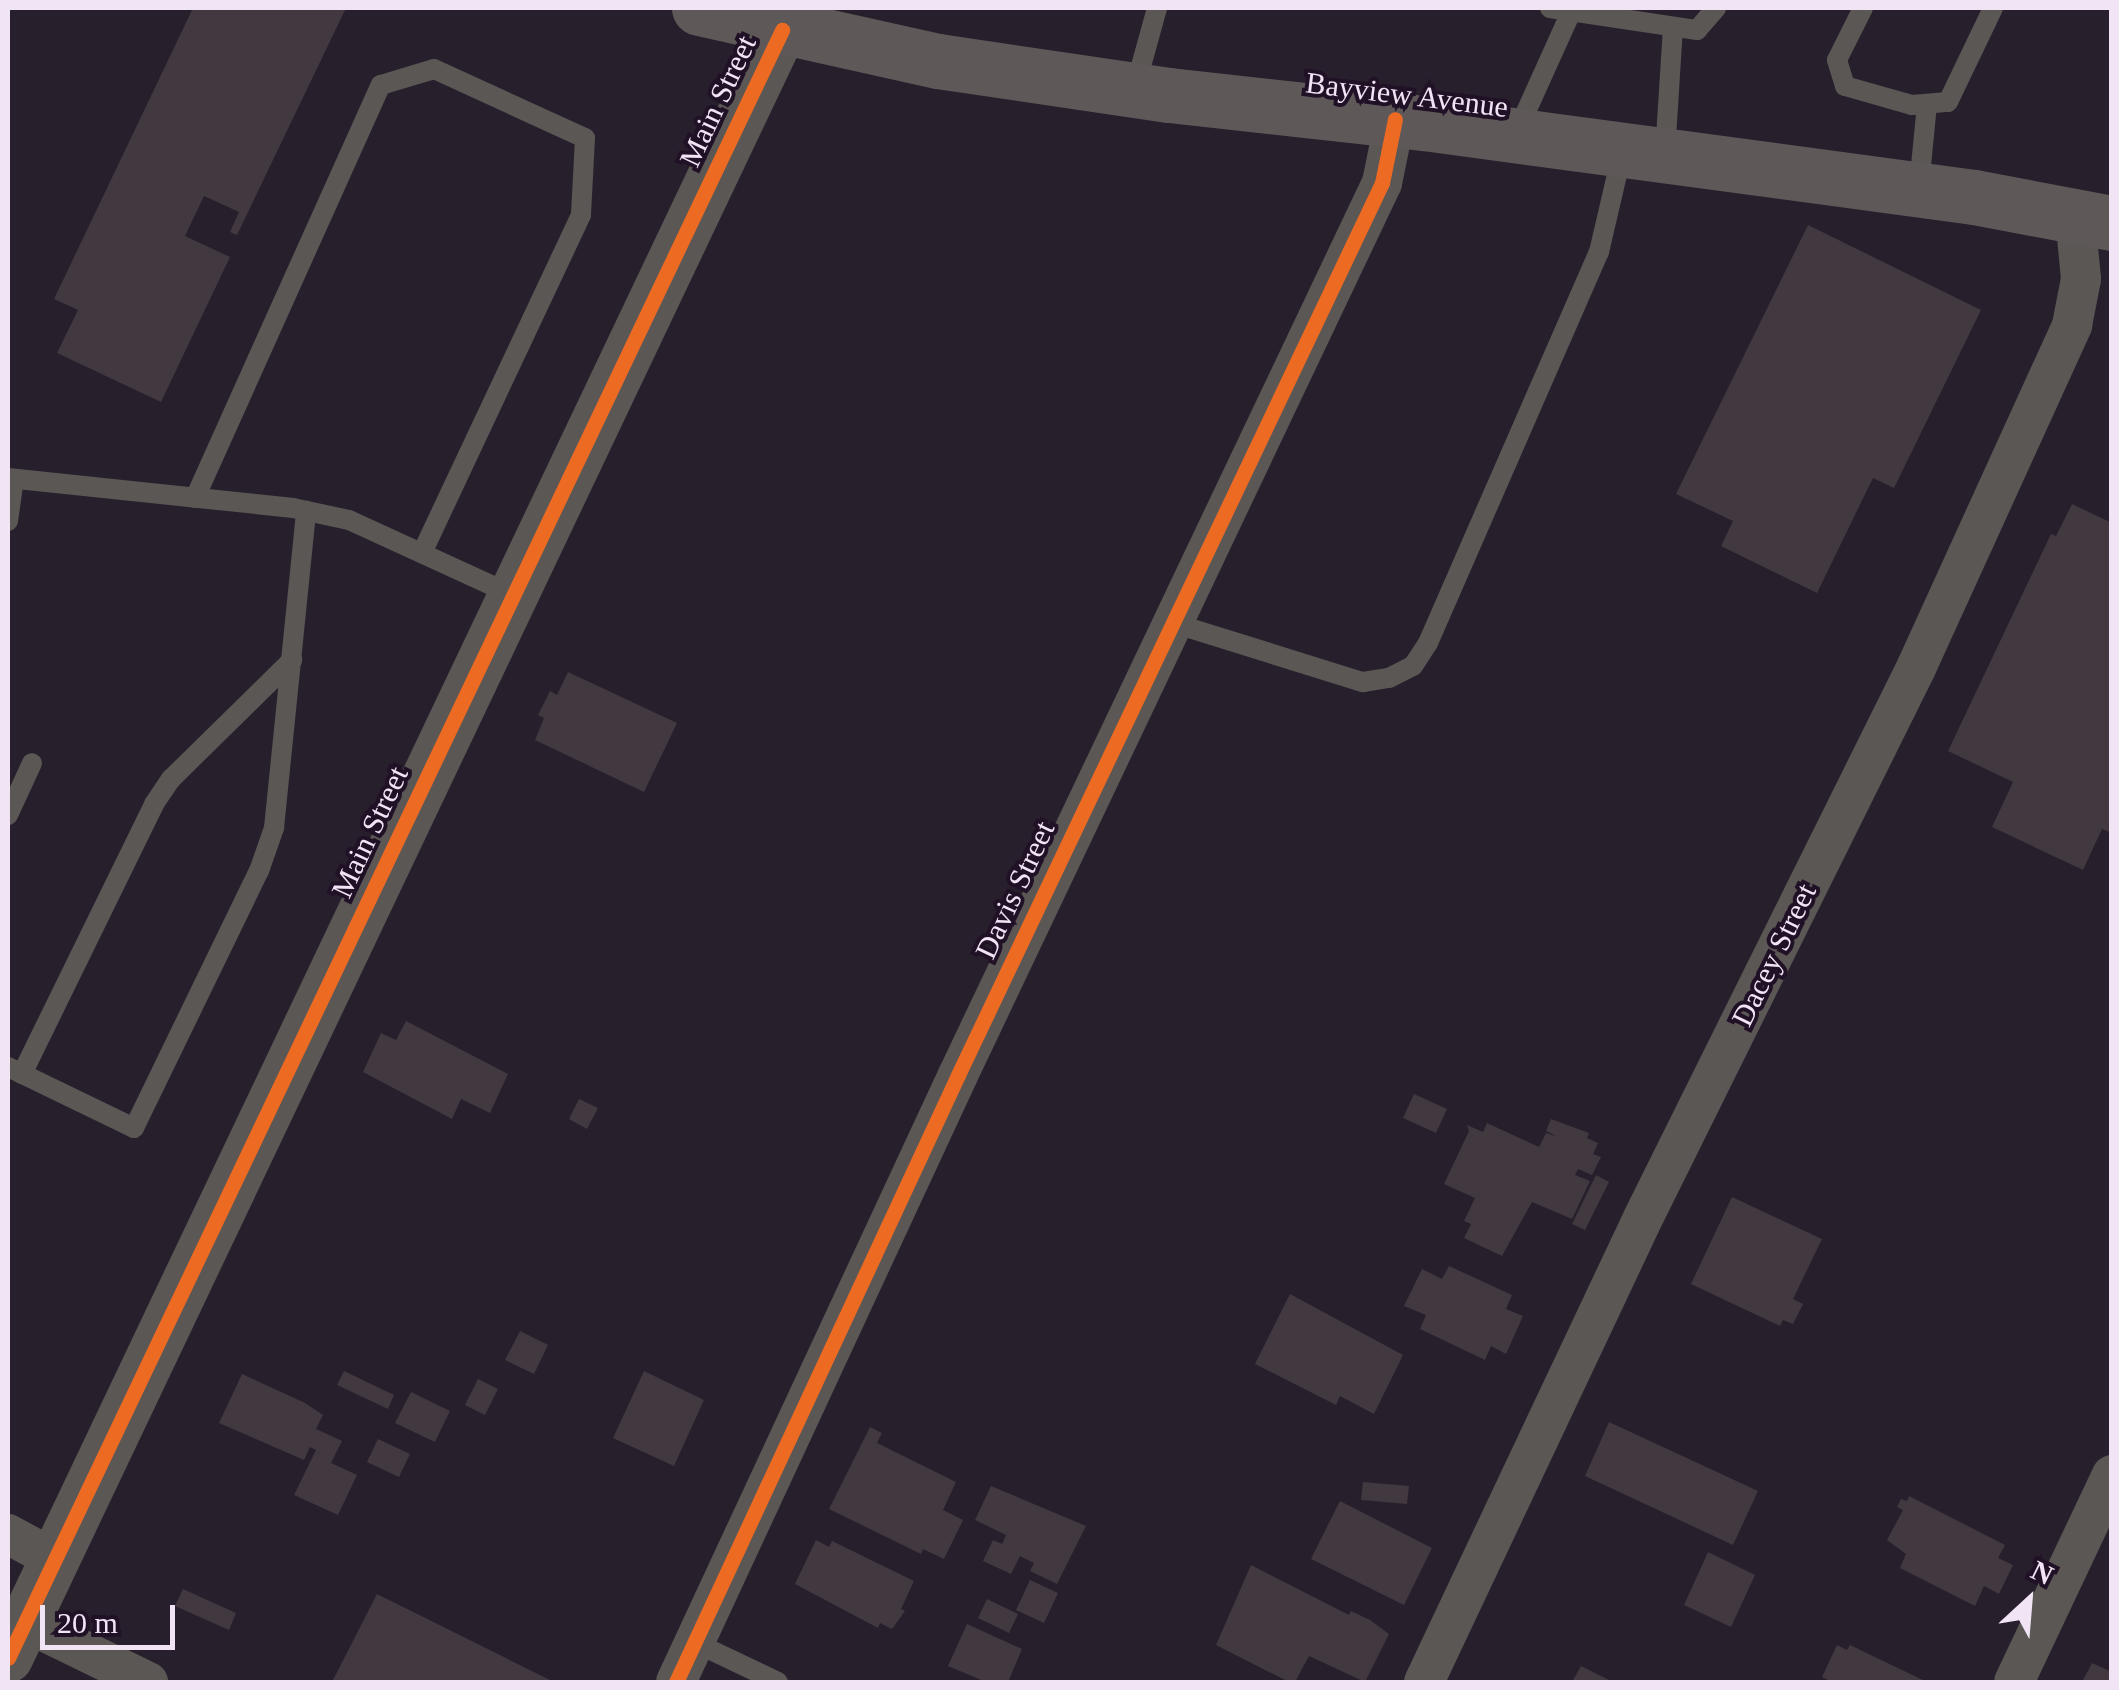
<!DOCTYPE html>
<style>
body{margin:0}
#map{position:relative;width:2119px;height:1690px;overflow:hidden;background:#281f2c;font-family:Georgia,serif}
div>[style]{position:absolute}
.building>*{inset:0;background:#423840}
.service>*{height:20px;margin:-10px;padding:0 10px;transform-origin:10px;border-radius:10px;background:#5a5755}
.minor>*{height:40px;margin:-20px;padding:0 20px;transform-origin:20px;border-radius:20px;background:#5a5755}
.tertiary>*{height:50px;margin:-25px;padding:0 25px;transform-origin:25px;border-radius:25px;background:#5a5755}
.secondary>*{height:55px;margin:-27.5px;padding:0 27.5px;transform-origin:27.5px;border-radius:27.5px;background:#5e5958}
.cycleway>*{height:15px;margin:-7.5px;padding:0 7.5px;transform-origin:7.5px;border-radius:7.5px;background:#ed6a23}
span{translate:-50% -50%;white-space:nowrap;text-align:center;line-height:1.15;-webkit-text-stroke:8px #211127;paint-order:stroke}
.street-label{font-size:30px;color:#f1e5f5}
.frame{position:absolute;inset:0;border:10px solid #f1e5f5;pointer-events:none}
.north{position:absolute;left:1979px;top:1550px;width:100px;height:100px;-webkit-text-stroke:8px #211127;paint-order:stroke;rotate:26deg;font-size:28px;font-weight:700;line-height:40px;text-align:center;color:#f1e5f5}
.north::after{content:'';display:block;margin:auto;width:35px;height:45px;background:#f1e5f5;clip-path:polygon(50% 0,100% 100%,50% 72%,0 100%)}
.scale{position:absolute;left:40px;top:1605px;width:135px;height:45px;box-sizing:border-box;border:5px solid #f1e5f5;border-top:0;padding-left:12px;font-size:30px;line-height:35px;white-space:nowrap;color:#f1e5f5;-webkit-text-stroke:8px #211127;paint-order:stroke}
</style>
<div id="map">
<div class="building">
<i style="clip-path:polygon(193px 8px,346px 8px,237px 235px,230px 232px,239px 212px,204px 196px,185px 236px,230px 257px,161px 402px,57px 353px,78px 310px,54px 299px)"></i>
<i style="clip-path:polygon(1808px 225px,1981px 310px,1894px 488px,1873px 478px,1817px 593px,1721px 546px,1733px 521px,1676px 494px)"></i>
<i style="clip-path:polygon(2072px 504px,2112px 523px,2112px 826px,2109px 832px,2102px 829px,2083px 870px,1992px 827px,2013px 782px,1948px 751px,2051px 534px,2056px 536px)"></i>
<i style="clip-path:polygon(568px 672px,677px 723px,644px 792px,535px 740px,544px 718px,538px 715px,550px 691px,557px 695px)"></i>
<i style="clip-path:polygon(406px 1021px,508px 1074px,490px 1113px,461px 1099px,452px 1119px,363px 1072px,381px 1033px,396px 1040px)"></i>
<i style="clip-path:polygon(1414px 1094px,1447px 1109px,1436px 1133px,1403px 1118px)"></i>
<i style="clip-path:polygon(579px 1099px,598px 1108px,587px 1129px,569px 1119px)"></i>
<i style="clip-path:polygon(1551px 1119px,1589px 1133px,1587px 1138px,1598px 1143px,1593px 1154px,1601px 1157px,1592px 1175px,1578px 1169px,1575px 1175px,1590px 1181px,1572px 1219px,1532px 1202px,1502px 1256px,1464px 1238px,1471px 1224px,1464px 1221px,1475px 1198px,1444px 1184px,1469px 1131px,1467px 1125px,1483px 1132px,1487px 1123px,1539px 1147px,1546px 1133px,1558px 1137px,1546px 1131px)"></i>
<i style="clip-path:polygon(1596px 1175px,1609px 1182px,1585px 1230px,1572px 1224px)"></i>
<i style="clip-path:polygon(1732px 1197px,1822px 1239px,1793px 1299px,1803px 1304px,1793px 1324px,1783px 1320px,1780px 1326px,1691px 1284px)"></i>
<i style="clip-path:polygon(1449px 1266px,1512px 1295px,1506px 1309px,1523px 1316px,1506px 1354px,1491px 1346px,1485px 1360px,1420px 1329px,1426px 1315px,1404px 1306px,1422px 1269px,1442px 1279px)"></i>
<i style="clip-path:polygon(1290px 1294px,1403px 1355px,1374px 1414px,1340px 1396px,1336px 1405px,1255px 1364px)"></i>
<i style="clip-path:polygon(520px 1331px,548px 1345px,534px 1374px,505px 1360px)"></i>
<i style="clip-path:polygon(344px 1371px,394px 1395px,388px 1409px,337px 1385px)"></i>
<i style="clip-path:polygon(644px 1371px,704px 1400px,674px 1466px,613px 1438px)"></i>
<i style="clip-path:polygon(242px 1374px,305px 1403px,323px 1415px,316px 1429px,342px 1441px,331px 1463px,357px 1475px,338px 1515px,294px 1495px,316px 1450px,310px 1447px,304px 1460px,219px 1423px)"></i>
<i style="clip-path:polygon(478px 1379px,498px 1389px,485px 1415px,465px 1405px)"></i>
<i style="clip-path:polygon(411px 1392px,450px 1411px,435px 1442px,395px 1423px)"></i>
<i style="clip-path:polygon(1609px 1422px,1758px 1491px,1733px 1545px,1585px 1476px)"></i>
<i style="clip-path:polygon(870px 1427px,882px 1433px,877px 1443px,956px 1482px,943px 1510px,963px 1520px,944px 1559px,923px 1549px,921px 1554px,829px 1509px)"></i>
<i style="clip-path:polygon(378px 1439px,410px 1454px,399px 1477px,367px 1462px)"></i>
<i style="clip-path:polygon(1363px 1482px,1409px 1486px,1407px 1504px,1361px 1500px)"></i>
<i style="clip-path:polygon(991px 1486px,1086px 1526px,1057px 1584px,1030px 1571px,1034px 1563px,1020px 1556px,1011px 1574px,983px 1561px,993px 1540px,1002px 1544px,1006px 1535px,975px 1520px)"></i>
<i style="clip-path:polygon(1909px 1496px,2005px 1545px,1998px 1558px,2013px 1565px,1999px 1594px,1984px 1586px,1975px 1606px,1900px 1568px,1906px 1554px,1887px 1540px,1903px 1510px,1897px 1507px,1901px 1499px,1907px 1501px)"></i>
<i style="clip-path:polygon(1340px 1501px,1432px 1548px,1404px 1605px,1311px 1559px)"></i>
<i style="clip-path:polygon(816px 1540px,829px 1547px,832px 1541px,914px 1581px,901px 1609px,905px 1611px,892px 1629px,880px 1623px,878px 1628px,795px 1584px)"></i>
<i style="clip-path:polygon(1708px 1552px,1755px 1575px,1731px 1627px,1684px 1605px)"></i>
<i style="clip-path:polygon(1251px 1565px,1349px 1615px,1351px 1611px,1370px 1620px,1389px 1634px,1365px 1682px,1309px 1656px,1295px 1682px,1289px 1682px,1216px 1645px)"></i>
<i style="clip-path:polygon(1030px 1580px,1058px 1593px,1044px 1623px,1016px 1610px)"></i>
<i style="clip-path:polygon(183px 1589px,236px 1613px,229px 1630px,175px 1606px)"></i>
<i style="clip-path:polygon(377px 1594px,554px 1682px,332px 1682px)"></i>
<i style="clip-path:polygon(987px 1599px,1018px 1614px,1009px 1633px,978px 1618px)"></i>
<i style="clip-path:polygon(967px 1624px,1022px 1649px,1008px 1682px,986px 1682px,948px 1666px)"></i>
<i style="clip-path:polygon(1837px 1645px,1847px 1650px,1850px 1645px,1927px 1682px,1832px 1682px,1822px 1677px)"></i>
<i style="clip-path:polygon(2092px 1663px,2112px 1672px,2112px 1682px,2082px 1682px)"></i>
<i style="clip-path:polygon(1581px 1666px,1613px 1682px,1572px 1682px)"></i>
</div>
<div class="service">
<i style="left:1550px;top:8px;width:149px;rotate:8.5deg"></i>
<i style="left:1697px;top:30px;width:29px;rotate:-49deg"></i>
<i style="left:1863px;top:8px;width:58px;rotate:116.6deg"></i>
<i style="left:1837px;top:60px;width:27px;rotate:73deg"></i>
<i style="left:1845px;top:86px;width:70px;rotate:15.8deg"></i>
<i style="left:1912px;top:105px;width:36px;rotate:-5deg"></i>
<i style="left:1948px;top:102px;width:104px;rotate:-64.4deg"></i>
<i style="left:1135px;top:88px;width:83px;rotate:-74.6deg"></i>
<i style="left:1516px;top:134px;width:138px;rotate:-65.7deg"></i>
<i style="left:1665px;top:154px;width:127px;rotate:-86.4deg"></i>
<i style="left:1919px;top:186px;width:82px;rotate:-84.4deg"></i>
<i style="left:8px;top:478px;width:287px;rotate:6deg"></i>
<i style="left:293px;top:508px;width:57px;rotate:12.1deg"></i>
<i style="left:349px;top:520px;width:180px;rotate:24.6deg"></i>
<i style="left:195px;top:498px;width:453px;rotate:-65.8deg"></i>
<i style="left:381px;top:85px;width:55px;rotate:-16.8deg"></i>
<i style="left:434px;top:69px;width:166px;rotate:24.6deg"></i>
<i style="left:585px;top:138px;width:77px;rotate:93deg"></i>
<i style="left:581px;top:215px;width:371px;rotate:115.2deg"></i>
<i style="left:8px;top:521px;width:42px;rotate:-81.9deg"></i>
<i style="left:1173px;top:623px;width:199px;rotate:17.3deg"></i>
<i style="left:1363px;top:682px;width:26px;rotate:-9deg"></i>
<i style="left:1389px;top:678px;width:27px;rotate:-27deg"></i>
<i style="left:1413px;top:666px;width:27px;rotate:-57deg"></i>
<i style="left:1428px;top:643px;width:427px;rotate:-66.4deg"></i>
<i style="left:1599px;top:252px;width:102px;rotate:-76.9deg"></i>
<i style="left:8px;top:815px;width:57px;rotate:-65.2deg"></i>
<i style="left:8px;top:1067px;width:140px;rotate:25.8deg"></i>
<i style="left:134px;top:1128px;width:286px;rotate:-64.1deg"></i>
<i style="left:259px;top:871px;width:46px;rotate:-70.8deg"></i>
<i style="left:274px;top:828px;width:319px;rotate:-84.2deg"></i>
<i style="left:22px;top:1074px;width:301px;rotate:-63.9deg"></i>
<i style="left:154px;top:804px;width:30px;rotate:-56deg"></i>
<i style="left:171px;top:779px;width:170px;rotate:-44.5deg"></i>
<i style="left:694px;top:1642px;width:93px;rotate:25.5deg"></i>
</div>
<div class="minor">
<i style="left:8px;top:1534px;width:52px;rotate:28.5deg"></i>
<i style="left:25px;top:1622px;width:137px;rotate:26deg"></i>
<i style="left:676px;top:1682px;width:669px;rotate:-65.08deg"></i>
<i style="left:958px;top:1075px;width:988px;rotate:-64.58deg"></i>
<i style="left:1382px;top:183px;width:65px;rotate:-78.5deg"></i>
<i style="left:1424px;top:1682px;width:515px;rotate:-64.73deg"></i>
<i style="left:1644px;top:1216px;width:612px;rotate:-63.6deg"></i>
<i style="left:1916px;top:668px;width:377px;rotate:-65.5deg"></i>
<i style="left:2072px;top:325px;width:47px;rotate:-78.9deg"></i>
<i style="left:2081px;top:279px;width:64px;rotate:-95.4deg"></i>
<i style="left:2014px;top:1682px;width:229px;rotate:-64.7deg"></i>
</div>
<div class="tertiary">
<i style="left:8px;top:1658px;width:1803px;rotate:-64.57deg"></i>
</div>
<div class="secondary">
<i style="left:699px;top:8px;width:245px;rotate:12.5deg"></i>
<i style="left:938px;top:61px;width:233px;rotate:8.4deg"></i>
<i style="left:1169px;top:95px;width:257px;rotate:6.3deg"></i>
<i style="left:1424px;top:123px;width:555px;rotate:7.66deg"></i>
<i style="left:1974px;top:197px;width:140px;rotate:10.7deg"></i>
</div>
<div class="cycleway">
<i style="left:8px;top:1658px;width:1803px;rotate:-64.57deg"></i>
<i style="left:676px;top:1682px;width:669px;rotate:-65.08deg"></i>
<i style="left:958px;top:1075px;width:988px;rotate:-64.58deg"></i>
<i style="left:1382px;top:183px;width:65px;rotate:-78.5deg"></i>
</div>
<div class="street-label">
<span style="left:1407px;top:95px;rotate:7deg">Bayview Avenue</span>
<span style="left:718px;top:101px;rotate:-65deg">Main Street</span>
<span style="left:370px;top:832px;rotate:-65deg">Main Street</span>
<span style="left:1015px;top:890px;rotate:-65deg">Davis Street</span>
<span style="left:1774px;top:955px;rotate:-64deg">Dacey Street</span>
</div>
<div class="frame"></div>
<div class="north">N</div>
<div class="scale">20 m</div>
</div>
